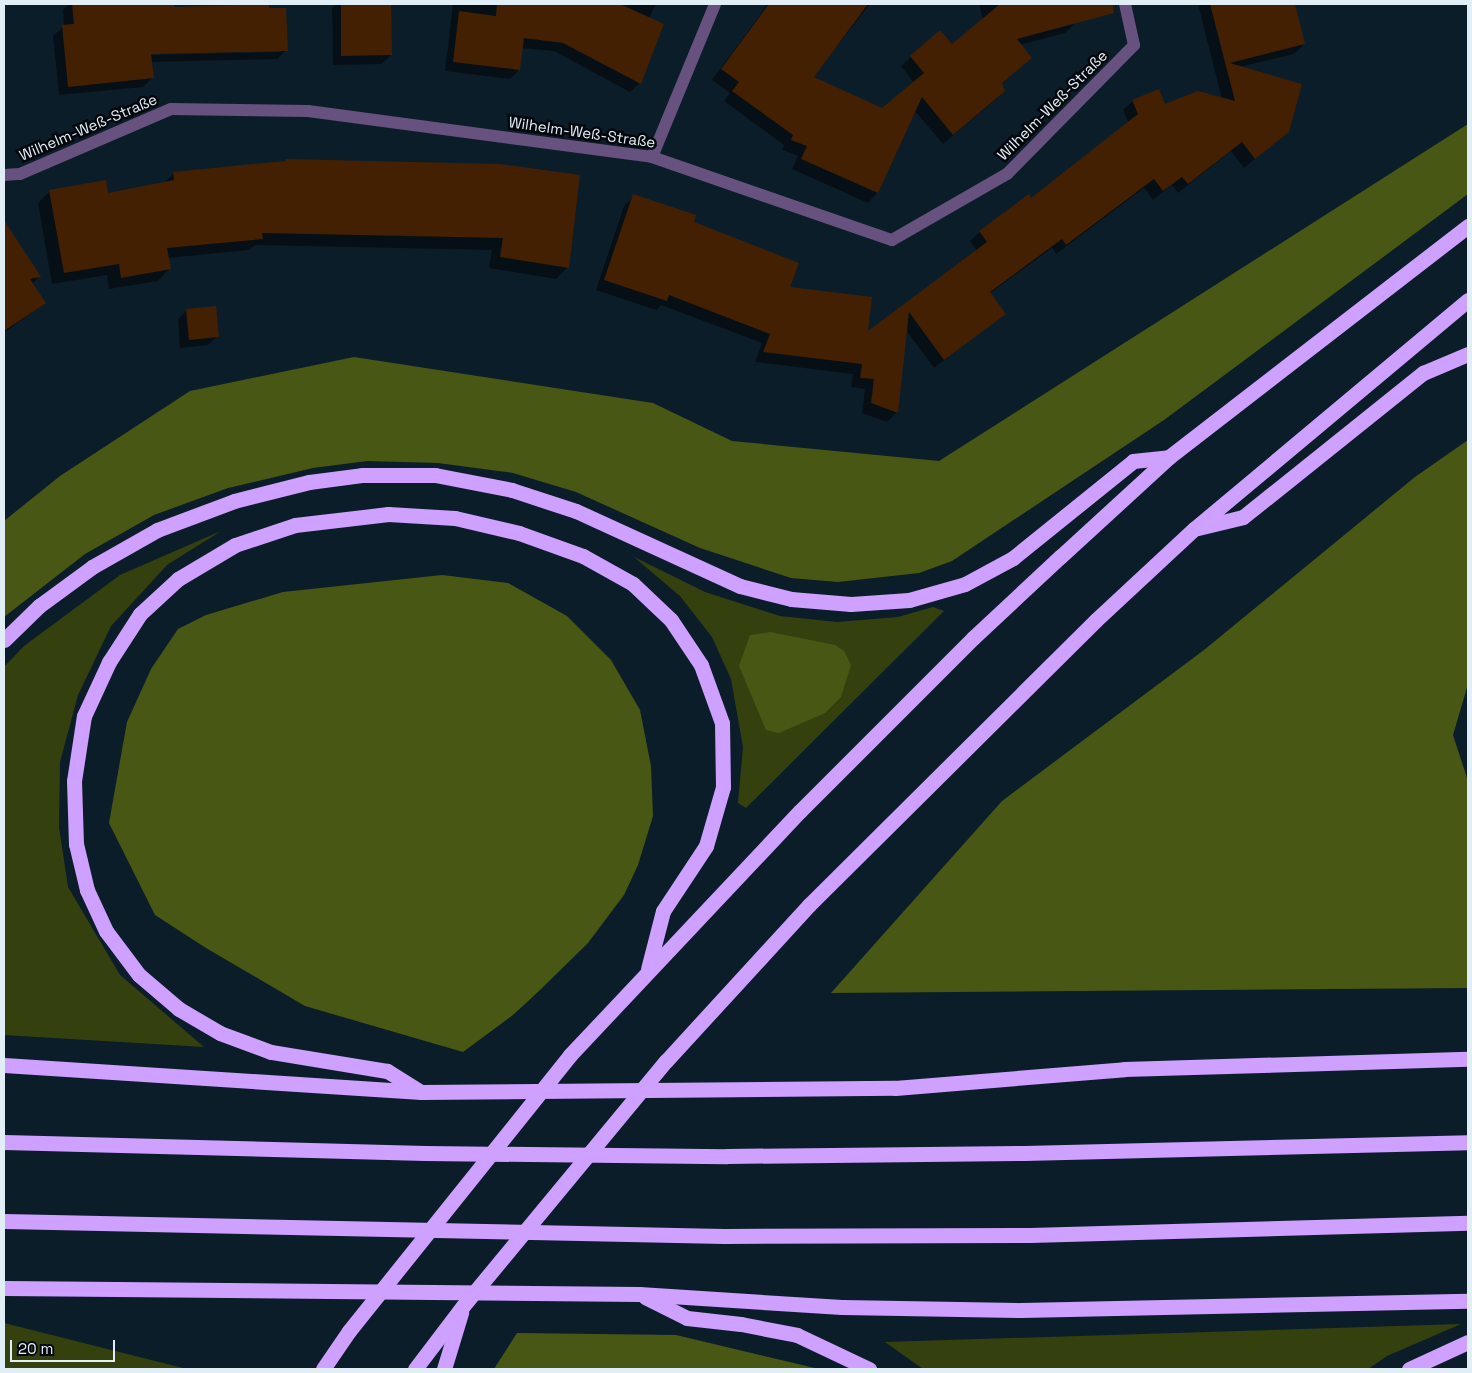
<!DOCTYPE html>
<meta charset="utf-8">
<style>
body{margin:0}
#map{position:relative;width:1472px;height:1373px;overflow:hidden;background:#0c1d2a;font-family:"Space Grotesk",sans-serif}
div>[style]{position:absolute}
.green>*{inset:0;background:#35400f}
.forest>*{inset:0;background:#495715}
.shadow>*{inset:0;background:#0007}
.building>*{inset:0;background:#432001}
.minor>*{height:12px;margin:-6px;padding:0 6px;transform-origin:6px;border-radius:6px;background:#67517f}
.highway>*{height:15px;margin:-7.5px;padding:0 7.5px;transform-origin:7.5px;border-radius:7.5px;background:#cea0ff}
.highway-bridge>*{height:15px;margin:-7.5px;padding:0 7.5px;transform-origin:7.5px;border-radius:7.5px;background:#cea0ff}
span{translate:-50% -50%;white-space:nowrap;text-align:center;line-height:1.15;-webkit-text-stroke:5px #02070c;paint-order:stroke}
.street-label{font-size:15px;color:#e2eef6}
.frame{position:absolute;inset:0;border:5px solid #e2eef6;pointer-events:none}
.scale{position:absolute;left:10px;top:1340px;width:105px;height:22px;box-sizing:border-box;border:2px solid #e2eef6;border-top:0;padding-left:6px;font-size:15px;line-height:18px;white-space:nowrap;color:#e2eef6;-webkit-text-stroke:4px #02070c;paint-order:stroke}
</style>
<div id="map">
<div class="green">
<i style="clip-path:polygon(221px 531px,167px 565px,111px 626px,78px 695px,60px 762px,59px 827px,68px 887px,120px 975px,204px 1047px,4px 1035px,4px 667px,24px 646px,120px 575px)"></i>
<i style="clip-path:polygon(634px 557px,705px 592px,780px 616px,837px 622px,898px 617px,933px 607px,944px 611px,746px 808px,738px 803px,743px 747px,731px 679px,712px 637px,680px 596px)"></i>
<i style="clip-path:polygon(4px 1323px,187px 1369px,4px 1369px)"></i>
<i style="clip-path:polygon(1461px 1324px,1387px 1356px,1368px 1369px,923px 1369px,885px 1342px)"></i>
</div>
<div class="forest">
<i style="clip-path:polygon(1468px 124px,1468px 194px,1164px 420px,952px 561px,919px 573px,838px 582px,791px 578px,700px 548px,576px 492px,513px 473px,438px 463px,367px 461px,313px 468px,228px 488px,154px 515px,85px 554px,4px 617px,4px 521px,60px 476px,190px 391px,354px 357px,653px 403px,732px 441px,939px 461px)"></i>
<i style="clip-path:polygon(1468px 440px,1468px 684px,1453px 735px,1468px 781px,1468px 988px,831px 993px,1002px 801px,1204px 650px,1415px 477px)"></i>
<i style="clip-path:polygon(442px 575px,508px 583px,567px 616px,611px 660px,640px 710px,651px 766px,653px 816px,638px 865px,624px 895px,588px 943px,539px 991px,513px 1015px,463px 1052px,305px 1006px,206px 948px,155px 915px,109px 823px,127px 722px,151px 669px,178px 629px,206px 615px,283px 592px)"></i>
<i style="clip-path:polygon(770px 632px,835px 645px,844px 651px,851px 665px,841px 697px,825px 713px,779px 733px,766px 730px,739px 666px,750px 635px)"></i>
<i style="clip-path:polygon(517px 1333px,676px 1335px,819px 1369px,494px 1369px)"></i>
</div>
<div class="shadow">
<i style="clip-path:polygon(evenodd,69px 4px,172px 4px,173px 8px,267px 4px,286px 50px,277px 59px,151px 62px,152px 78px,143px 87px,59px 95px,53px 36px,64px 26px,63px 10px,69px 4px,279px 50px,279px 52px,145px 55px,145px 53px,279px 50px)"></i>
<i style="clip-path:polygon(336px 4px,390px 4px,391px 55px,382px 64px,333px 65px,332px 8px)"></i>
<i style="clip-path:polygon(453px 4px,656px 4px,649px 18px,662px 24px,640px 83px,630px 92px,554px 51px,521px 48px,519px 70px,510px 79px,445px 71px)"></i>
<i style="clip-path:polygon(768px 4px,870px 4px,812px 78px,882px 109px,914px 83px,901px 66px,911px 57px,952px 46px,983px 20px,979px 4px,1070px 4px,1075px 23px,1065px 33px,1020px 45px,1031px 58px,1001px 84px,1004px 91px,994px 101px,943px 144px,914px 110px,877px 193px,868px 203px,792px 169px,798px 156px,782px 150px,784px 145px,724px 101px,730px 93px,712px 80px)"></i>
<i style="clip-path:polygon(1198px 4px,1294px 4px,1304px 44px,1294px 54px,1240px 67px,1288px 131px,1244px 168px,1231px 151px,1178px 193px,1172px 185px,1153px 200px,1144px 188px,1056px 254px,1052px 248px,989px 294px,1004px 314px,934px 368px,906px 330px,897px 412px,887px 422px,862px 413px,865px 389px,851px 387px,853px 374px,755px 362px,762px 343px,661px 305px,656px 310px,596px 290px,624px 206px,634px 196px,692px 223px,788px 288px,866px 334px,977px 251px,970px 241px,980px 232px,1031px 200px,1129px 124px,1123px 110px,1133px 101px,1165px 106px,1222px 99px)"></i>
<i style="clip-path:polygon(285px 160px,500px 166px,568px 267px,556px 279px,489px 268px,492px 250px,255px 245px,249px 250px,168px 258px,169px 269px,158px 281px,109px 289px,107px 275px,52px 284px,38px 203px,50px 191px,107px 194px,164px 183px,174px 173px,282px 163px)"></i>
<i style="clip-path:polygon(4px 224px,39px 277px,32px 284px,45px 303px,4px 333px)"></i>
<i style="clip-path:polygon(187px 310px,218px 336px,208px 345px,180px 348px,178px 319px)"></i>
</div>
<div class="building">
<i style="clip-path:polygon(72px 4px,174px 4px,174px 7px,269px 4px,269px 8px,286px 8px,288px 51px,151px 54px,154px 78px,68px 87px,62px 25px,74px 24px)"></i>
<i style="clip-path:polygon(341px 4px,391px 4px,392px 55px,341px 56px)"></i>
<i style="clip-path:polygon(497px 4px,620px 4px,664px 24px,641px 84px,563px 43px,524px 38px,520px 70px,453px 62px,459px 11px,496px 16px)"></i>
<i style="clip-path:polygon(769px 4px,868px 4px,814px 77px,882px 108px,924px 73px,910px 56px,940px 30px,952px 44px,1000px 4px,1113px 4px,1114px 13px,1017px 39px,1032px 58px,1002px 83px,1005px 91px,953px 135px,922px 97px,878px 193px,801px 159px,807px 146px,791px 140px,793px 135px,732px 91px,739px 82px,721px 69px)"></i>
<i style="clip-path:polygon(1210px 4px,1295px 4px,1305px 44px,1230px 63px,1302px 84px,1289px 132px,1255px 159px,1242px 142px,1188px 184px,1182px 177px,1163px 191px,1154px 179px,1066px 245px,1062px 239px,990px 292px,1006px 314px,944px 360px,909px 312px,898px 413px,871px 403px,874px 379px,860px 378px,862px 364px,763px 352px,770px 334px,669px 295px,667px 301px,604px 280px,633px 194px,696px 215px,694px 222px,799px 263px,790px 287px,872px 297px,868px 331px,987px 242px,979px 231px,1029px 194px,1031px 198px,1138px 114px,1132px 100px,1159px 89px,1165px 104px,1198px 91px,1235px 101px)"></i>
<i style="clip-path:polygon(285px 159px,500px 164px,580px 175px,569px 268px,500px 257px,503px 238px,262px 233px,263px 239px,167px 248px,171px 269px,121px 278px,119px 264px,64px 273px,49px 190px,106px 180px,108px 193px,174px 180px,173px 172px,285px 161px)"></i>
<i style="clip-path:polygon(4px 220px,41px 277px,30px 279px,46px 303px,4px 331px)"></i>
<i style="clip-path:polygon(216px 306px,219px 337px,189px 340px,186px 309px)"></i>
</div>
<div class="minor">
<i style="left:652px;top:157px;width:165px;rotate:-67.6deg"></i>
<i style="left:4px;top:175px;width:16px;rotate:-4deg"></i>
<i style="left:20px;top:174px;width:164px;rotate:-23.3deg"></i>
<i style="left:171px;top:109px;width:137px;rotate:0.8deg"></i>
<i style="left:308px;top:111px;width:347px;rotate:7.6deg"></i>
<i style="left:652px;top:157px;width:254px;rotate:19.1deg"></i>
<i style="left:892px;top:240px;width:133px;rotate:-29.9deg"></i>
<i style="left:1007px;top:174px;width:181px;rotate:-45.4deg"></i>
<i style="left:1134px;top:45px;width:42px;rotate:-102.4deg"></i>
</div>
<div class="highway">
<i style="left:1198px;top:528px;width:46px;rotate:-13.7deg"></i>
<i style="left:1243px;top:517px;width:231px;rotate:-38.7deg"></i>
<i style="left:1423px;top:373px;width:49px;rotate:-22.9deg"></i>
<i style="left:4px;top:640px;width:49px;rotate:-44.2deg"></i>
<i style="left:39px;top:606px;width:66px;rotate:-36.3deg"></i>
<i style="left:92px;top:567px;width:75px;rotate:-29.6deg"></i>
<i style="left:157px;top:530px;width:82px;rotate:-20.6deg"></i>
<i style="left:234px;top:501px;width:77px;rotate:-14.2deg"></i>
<i style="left:309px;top:482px;width:53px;rotate:-7.5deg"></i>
<i style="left:362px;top:475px;width:73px"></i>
<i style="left:435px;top:475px;width:78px;rotate:11deg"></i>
<i style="left:512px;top:490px;width:67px;rotate:18.2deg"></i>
<i style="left:576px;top:511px;width:180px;rotate:24.6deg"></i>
<i style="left:740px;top:586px;width:53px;rotate:14.3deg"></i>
<i style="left:791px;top:599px;width:60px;rotate:4.8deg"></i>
<i style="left:851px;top:604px;width:58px;rotate:-3.9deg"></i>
<i style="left:909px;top:600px;width:58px;rotate:-15.9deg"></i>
<i style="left:965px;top:584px;width:55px;rotate:-28.4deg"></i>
<i style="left:1013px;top:558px;width:154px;rotate:-38.9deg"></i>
<i style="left:1133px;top:461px;width:36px;rotate:-6deg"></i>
<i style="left:570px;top:1055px;width:335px;rotate:-46.7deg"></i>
<i style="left:800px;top:811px;width:245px;rotate:-45deg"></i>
<i style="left:973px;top:638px;width:119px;rotate:-43deg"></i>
<i style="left:1060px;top:557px;width:148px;rotate:-42.5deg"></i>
<i style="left:1169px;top:457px;width:378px;rotate:-37.7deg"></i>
<i style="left:666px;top:1061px;width:212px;rotate:-47.5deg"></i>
<i style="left:809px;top:905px;width:404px;rotate:-44.8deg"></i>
<i style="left:1096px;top:620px;width:134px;rotate:-42.9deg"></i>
<i style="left:1194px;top:529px;width:357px;rotate:-39.9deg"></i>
<i style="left:4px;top:1065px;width:418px;rotate:3.7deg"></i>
<i style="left:421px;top:1092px;width:474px;rotate:-0.5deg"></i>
<i style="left:895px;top:1088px;width:230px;rotate:-4.7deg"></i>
<i style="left:1124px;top:1069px;width:344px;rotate:-1.7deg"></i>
<i style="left:421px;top:1092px;width:40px;rotate:-148deg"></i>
<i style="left:387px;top:1071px;width:118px;rotate:-170.7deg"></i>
<i style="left:271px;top:1052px;width:54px;rotate:-159.6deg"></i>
<i style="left:220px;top:1033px;width:48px;rotate:-149.7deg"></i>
<i style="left:179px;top:1009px;width:52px;rotate:-139.6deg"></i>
<i style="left:139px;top:975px;width:55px;rotate:-126.9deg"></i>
<i style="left:106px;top:931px;width:45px;rotate:-114.9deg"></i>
<i style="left:87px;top:890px;width:47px;rotate:-103.4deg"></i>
<i style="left:76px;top:844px;width:63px;rotate:-91.8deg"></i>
<i style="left:74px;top:781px;width:66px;rotate:-81.3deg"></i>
<i style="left:84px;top:716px;width:60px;rotate:-65.2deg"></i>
<i style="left:109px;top:662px;width:57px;rotate:-57.1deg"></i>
<i style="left:140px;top:614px;width:52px;rotate:-42.6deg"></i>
<i style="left:178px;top:579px;width:66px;rotate:-30.8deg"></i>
<i style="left:235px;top:545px;width:63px;rotate:-18.4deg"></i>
<i style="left:295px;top:525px;width:94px;rotate:-6.7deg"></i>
<i style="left:388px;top:514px;width:67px;rotate:3.4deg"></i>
<i style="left:455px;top:518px;width:66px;rotate:13.2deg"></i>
<i style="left:519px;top:533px;width:68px;rotate:19.8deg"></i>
<i style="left:583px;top:556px;width:57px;rotate:29.2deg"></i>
<i style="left:633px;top:584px;width:52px;rotate:43.5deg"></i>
<i style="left:671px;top:620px;width:54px;rotate:56.3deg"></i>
<i style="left:701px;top:665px;width:62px;rotate:70.1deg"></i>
<i style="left:722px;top:723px;width:64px;rotate:89.1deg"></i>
<i style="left:723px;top:787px;width:61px;rotate:106.1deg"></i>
<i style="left:706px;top:846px;width:78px;rotate:123.5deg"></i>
<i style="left:663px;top:911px;width:60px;rotate:104.5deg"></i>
<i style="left:4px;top:1142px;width:421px;rotate:1.5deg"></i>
<i style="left:425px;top:1153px;width:302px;rotate:0.6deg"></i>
<i style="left:727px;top:1156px;width:297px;rotate:-0.6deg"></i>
<i style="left:1024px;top:1153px;width:444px;rotate:-1.4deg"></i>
<i style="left:4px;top:1221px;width:720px;rotate:1.19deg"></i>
<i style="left:724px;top:1236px;width:306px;rotate:-0.2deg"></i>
<i style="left:1030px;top:1235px;width:438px;rotate:-1.6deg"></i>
<i style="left:4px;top:1288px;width:635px;rotate:0.54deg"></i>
<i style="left:639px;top:1294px;width:203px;rotate:3.7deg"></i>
<i style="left:842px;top:1307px;width:179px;rotate:1deg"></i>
<i style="left:1021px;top:1310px;width:447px;rotate:-1.2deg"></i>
<i style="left:645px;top:1297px;width:47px;rotate:26.6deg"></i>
<i style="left:687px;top:1318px;width:54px;rotate:6.3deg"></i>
<i style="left:741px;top:1324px;width:57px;rotate:11.1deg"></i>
<i style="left:797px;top:1335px;width:80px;rotate:25.3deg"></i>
<i style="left:323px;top:1369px;width:46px;rotate:-55.6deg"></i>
<i style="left:415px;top:1369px;width:79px;rotate:-52.7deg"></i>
<i style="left:444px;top:1369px;width:59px;rotate:-73.1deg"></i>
<i style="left:1409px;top:1369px;width:65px;rotate:-24.6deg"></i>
</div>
<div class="highway-bridge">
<i style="left:463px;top:1306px;width:318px;rotate:-50.4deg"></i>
<i style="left:349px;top:1331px;width:354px;rotate:-51.3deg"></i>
</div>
<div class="street-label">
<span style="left:1052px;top:105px;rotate:-45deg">Wilhelm-Weß-Straße</span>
<span style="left:88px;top:127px;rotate:-23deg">Wilhelm-Weß-Straße</span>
<span style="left:582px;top:132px;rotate:8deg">Wilhelm-Weß-Straße</span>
</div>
<div class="frame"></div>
<div class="scale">20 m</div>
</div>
